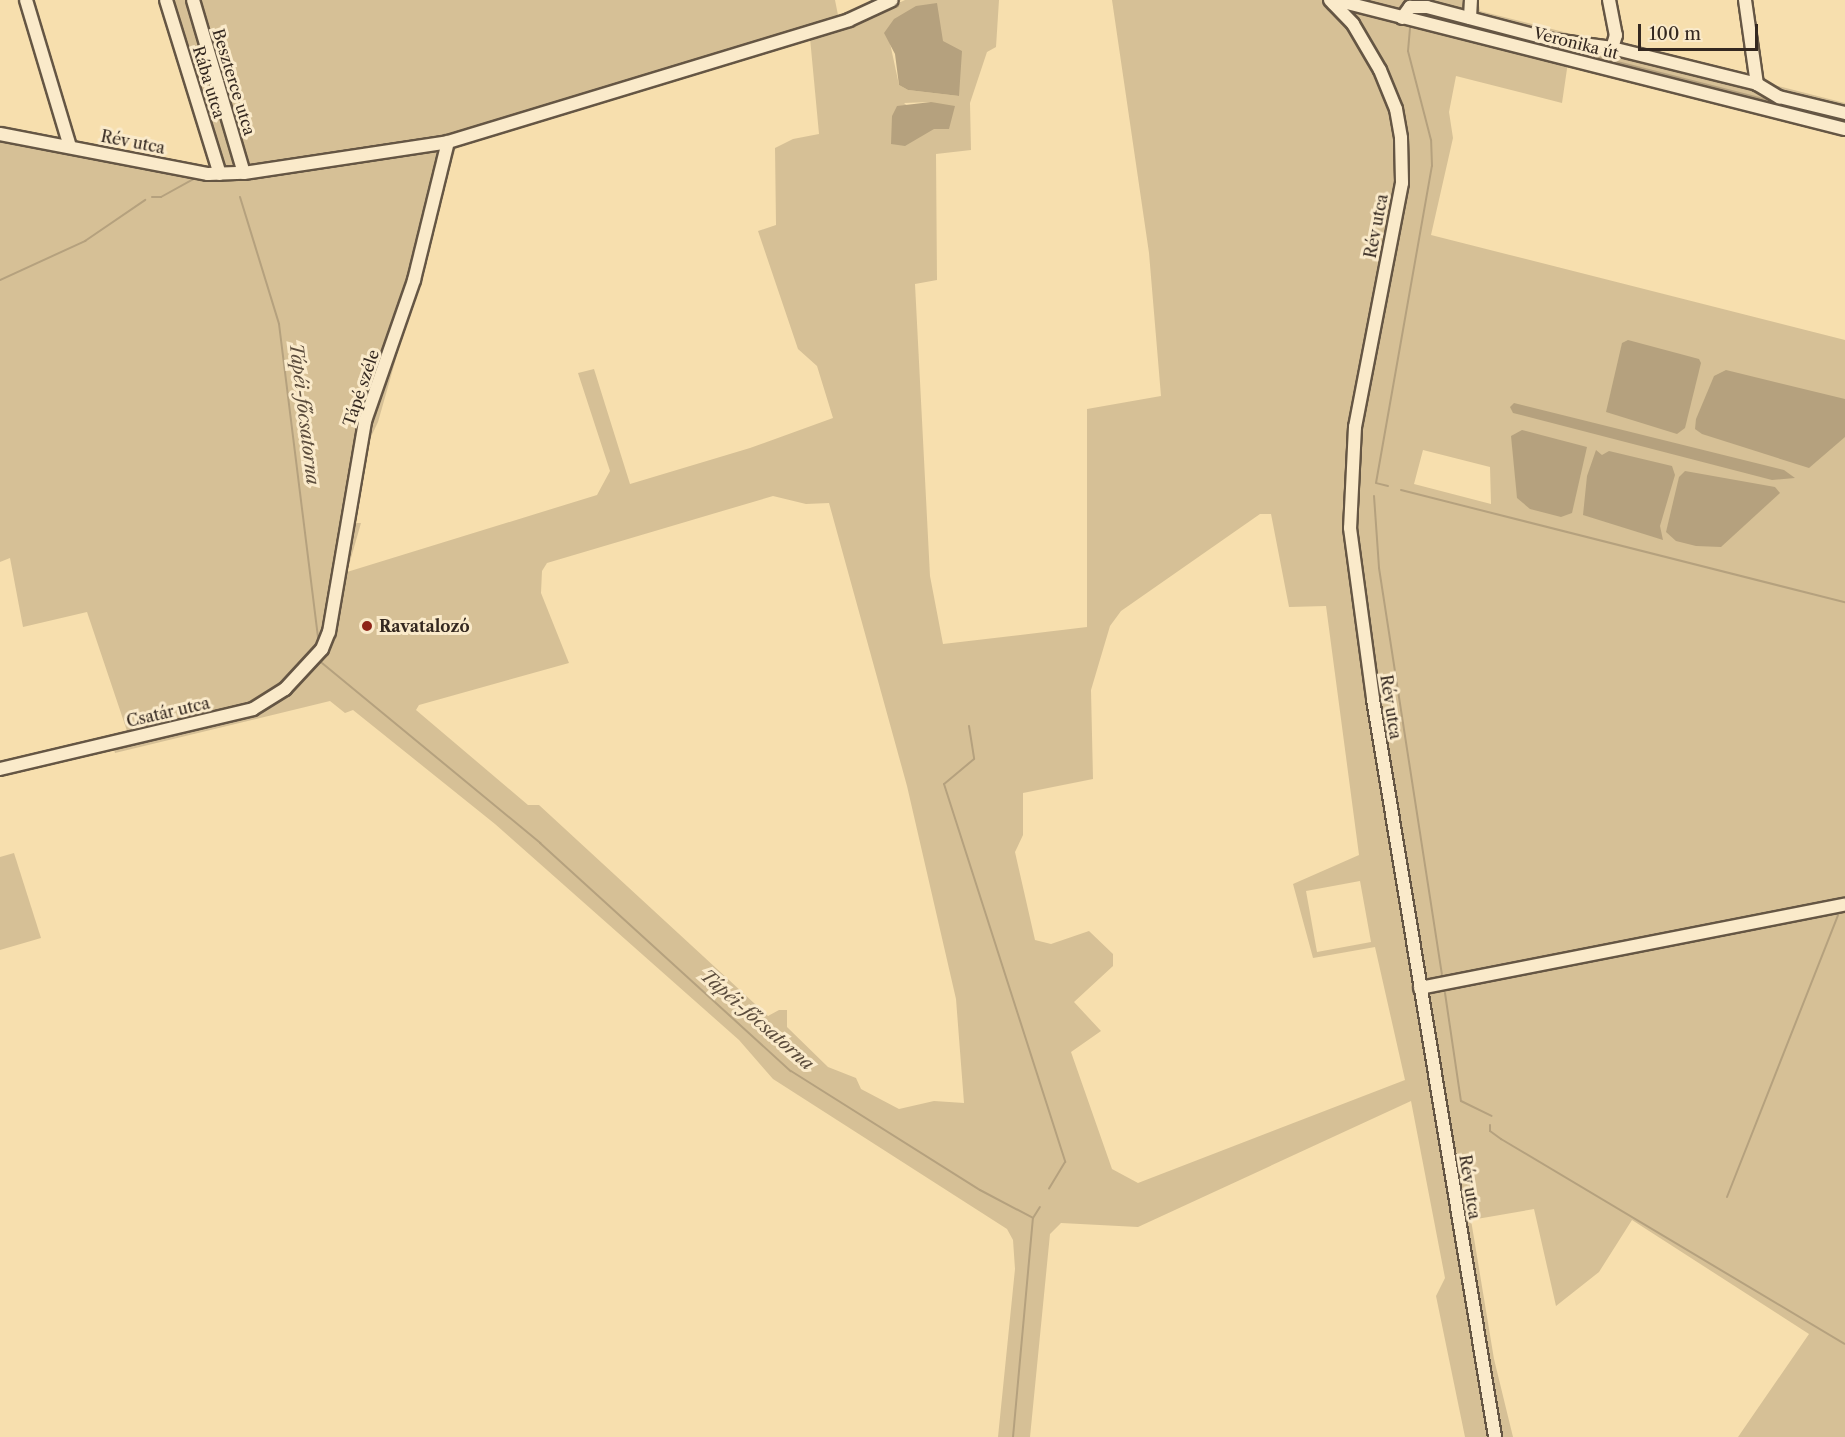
<!DOCTYPE html>
<meta charset="utf-8">
<style>
body{margin:0}
#map{position:relative;width:1845px;height:1437px;overflow:hidden;background:#f7dfae;font-family:"Libre Caslon Text",serif}
div>[style]{position:absolute}
.green>*{inset:0;background:#d6c096}
.water>*{inset:0;background:#b5a17e}
.stream>*{height:2px;margin:-1px;padding:0 1px;transform-origin:1px;border-radius:1px;background:#b5a17e}
.roads{filter:drop-shadow(2px 0 #655644) drop-shadow(-2px 0 #655644) drop-shadow(0 2px #655644) drop-shadow(0 -2px #655644)}
.minor>*{height:12px;margin:-6px;padding:0 6px;transform-origin:6px;border-radius:6px;background:#faeaca}
.dots>*{width:16px;height:16px;translate:-50% -50%;box-sizing:border-box;border:3px solid #faeaca;border-radius:50%}
span{translate:-50% -50%;white-space:nowrap;text-align:center;line-height:1.15;-webkit-text-stroke:6px #faeaca;paint-order:stroke}
.street-label{font-size:16px;color:#342820}
.poi-label{font-size:16px;color:#342820;font-weight:700}
.left{translate:0 -50%;text-align:left}
.water-label{font-size:18px;color:#5b4c3c;font-style:italic}
.scale{position:absolute;left:1638px;top:24px;width:120px;height:27px;box-sizing:border-box;border:3px solid #342820;border-top:0;padding-left:8px;font-size:18px;line-height:21px;white-space:nowrap;color:#342820;-webkit-text-stroke:4px #faeaca;paint-order:stroke}
</style>
<div id="map">
<div class="green">
<i style="clip-path:polygon(evenodd,163px 0,835px 0,841px 30px,905px 0,999px 0,996px 47px,987px 52px,970px 103px,971px 150px,936px 154px,937px 280px,915px 284px,930px 576px,943px 644px,1087px 627px,1087px 409px,1161px 396px,1149px 253px,1112px 0,1478px 0,1480px 11px,1845px 103px,1845px 134px,1568px 62px,1562px 103px,1456px 76px,1449px 112px,1453px 138px,1431px 235px,1845px 340px,1845px 1437px,1738px 1437px,1809px 1334px,1632px 1220px,1599px 1272px,1556px 1306px,1534px 1209px,1471px 1220px,1494px 1359px,1513px 1437px,1465px 1437px,1436px 1296px,1445px 1278px,1411px 1101px,1138px 1227px,1061px 1223px,1050px 1234px,1030px 1437px,998px 1437px,1015px 1269px,1013px 1240px,1007px 1229px,773px 1079px,739px 1040px,495px 824px,353px 710px,345px 713px,330px 701px,115px 753px,110px 736px,127px 731px,87px 612px,23px 627px,10px 558px,0 562px,0 125px,215px 169px,163px 0,810px 38px,819px 134px,793px 139px,775px 148px,776px 225px,758px 231px,798px 349px,817px 366px,833px 418px,750px 448px,630px 484px,594px 369px,578px 373px,610px 471px,597px 495px,347px 572px,361px 523px,355px 523px,368px 443px,378px 422px,456px 147px,810px 38px,163px 0,890px 43px,959px 96px,908px 90px,899px 85px,890px 43px,163px 0,931px 102px,949px 129px,934px 129px,904px 103px,931px 102px,163px 0,1423px 450px,1490px 467px,1491px 504px,1414px 484px,1423px 450px,163px 0,773px 496px,806px 504px,829px 503px,907px 786px,956px 999px,964px 1103px,934px 1101px,899px 1109px,861px 1089px,856px 1078px,828px 1067px,787px 1027px,787px 1010px,779px 1010px,768px 1016px,539px 805px,528px 805px,416px 710px,419px 705px,569px 663px,541px 593px,542px 571px,547px 563px,773px 496px,163px 0,1260px 514px,1271px 514px,1289px 607px,1326px 606px,1359px 855px,1293px 884px,1313px 958px,1375px 947px,1405px 1080px,1138px 1183px,1112px 1169px,1071px 1052px,1101px 1031px,1074px 1002px,1113px 966px,1113px 954px,1089px 931px,1051px 944px,1035px 940px,1015px 852px,1023px 835px,1023px 793px,1093px 779px,1091px 690px,1110px 626px,1121px 611px,1260px 514px,163px 0,1360px 881px,1371px 942px,1317px 952px,1306px 891px,1360px 881px)"></i>
<i style="clip-path:polygon(14px 853px,41px 938px,0 950px,0 857px)"></i>
</div>
<div class="water">
<i style="clip-path:polygon(937px 3px,943px 41px,962px 51px,959px 96px,908px 90px,899px 85px,895px 54px,884px 33px,894px 19px,916px 6px)"></i>
<i style="clip-path:polygon(931px 102px,955px 106px,949px 129px,934px 129px,905px 146px,891px 144px,892px 116px,897px 106px)"></i>
<i style="clip-path:polygon(1628px 340px,1699px 359px,1701px 363px,1685px 428px,1677px 434px,1606px 412px,1622px 343px)"></i>
<i style="clip-path:polygon(1726px 370px,1845px 399px,1845px 437px,1809px 468px,1702px 434px,1695px 429px,1696px 419px,1714px 376px)"></i>
<i style="clip-path:polygon(1514px 403px,1784px 470px,1795px 478px,1772px 480px,1513px 413px,1510px 407px)"></i>
<i style="clip-path:polygon(1522px 430px,1587px 447px,1572px 513px,1561px 517px,1530px 509px,1517px 498px,1511px 436px)"></i>
<i style="clip-path:polygon(1596px 450px,1602px 455px,1609px 451px,1672px 466px,1675px 475px,1660px 526px,1663px 540px,1583px 515px,1587px 476px)"></i>
<i style="clip-path:polygon(1685px 471px,1775px 487px,1780px 493px,1721px 547px,1696px 546px,1676px 541px,1666px 532px,1679px 477px)"></i>
</div>
<div class="stream">
<i style="left:1423px;top:13px;width:51px;rotate:13.5deg"></i>
<i style="left:1554px;top:46px;width:225px;rotate:14.2deg"></i>
<i style="left:1784px;top:106px;width:63px;rotate:13.8deg"></i>
<i style="left:152px;top:197px;width:9px"></i>
<i style="left:161px;top:197px;width:39px;rotate:-29deg"></i>
<i style="left:240px;top:197px;width:133px;rotate:72.9deg"></i>
<i style="left:279px;top:324px;width:317px;rotate:82.9deg"></i>
<i style="left:0;top:280px;width:94px;rotate:-24.6deg"></i>
<i style="left:85px;top:241px;width:73px;rotate:-34.3deg"></i>
<i style="left:1388px;top:486px;width:12px;rotate:-166deg"></i>
<i style="left:1376px;top:483px;width:322px;rotate:-80deg"></i>
<i style="left:1432px;top:166px;width:26px;rotate:-92deg"></i>
<i style="left:1431px;top:140px;width:92px;rotate:-104.5deg"></i>
<i style="left:1408px;top:51px;width:25px;rotate:-85deg"></i>
<i style="left:1401px;top:490px;width:458px;rotate:14.2deg"></i>
<i style="left:1374px;top:496px;width:72px;rotate:86deg"></i>
<i style="left:1379px;top:568px;width:411px;rotate:81.2deg"></i>
<i style="left:322px;top:663px;width:283px;rotate:39.5deg"></i>
<i style="left:540px;top:843px;width:339px;rotate:42.3deg"></i>
<i style="left:791px;top:1071px;width:223px;rotate:32.2deg"></i>
<i style="left:980px;top:1190px;width:60px;rotate:27.8deg"></i>
<i style="left:969px;top:726px;width:33px;rotate:81deg"></i>
<i style="left:974px;top:759px;width:39px;rotate:140deg"></i>
<i style="left:944px;top:784px;width:397px;rotate:72.2deg"></i>
<i style="left:1065px;top:1162px;width:31px;rotate:121deg"></i>
<i style="left:1445px;top:993px;width:109px;rotate:81.6deg"></i>
<i style="left:1461px;top:1101px;width:34px;rotate:26deg"></i>
<i style="left:1490px;top:1125px;width:6px;rotate:90deg"></i>
<i style="left:1490px;top:1131px;width:14px;rotate:36deg"></i>
<i style="left:1501px;top:1139px;width:400px;rotate:30.8deg"></i>
<i style="left:1727px;top:1197px;width:303px;rotate:-68.5deg"></i>
<i style="left:1013px;top:1437px;width:220px;rotate:-84.8deg"></i>
<i style="left:1033px;top:1218px;width:13px;rotate:-58deg"></i>
</div>
<div class="roads">
<div class="minor">
<i style="left:26px;top:0;width:153px;rotate:73.3deg"></i>
<i style="left:166px;top:0;width:182px;rotate:72.8deg"></i>
<i style="left:193px;top:0;width:180px;rotate:73.6deg"></i>
<i style="left:1330px;top:0;width:33px;rotate:46deg"></i>
<i style="left:1353px;top:24px;width:53px;rotate:59.6deg"></i>
<i style="left:1380px;top:70px;width:42px;rotate:67.7deg"></i>
<i style="left:1396px;top:109px;width:29px;rotate:80deg"></i>
<i style="left:1401px;top:138px;width:45px;rotate:88.7deg"></i>
<i style="left:1402px;top:183px;width:248px;rotate:100.9deg"></i>
<i style="left:1355px;top:427px;width:101px;rotate:92.8deg"></i>
<i style="left:1350px;top:528px;width:173px;rotate:82.3deg"></i>
<i style="left:1373px;top:699px;width:748px;rotate:80.61deg"></i>
<i style="left:1609px;top:0;width:36px;rotate:79deg"></i>
<i style="left:1616px;top:35px;width:14px;rotate:107deg"></i>
<i style="left:1745px;top:0;width:85px;rotate:81.9deg"></i>
<i style="left:1334px;top:4px;width:13px;rotate:-4deg"></i>
<i style="left:1347px;top:3px;width:514px;rotate:14.2deg"></i>
<i style="left:1402px;top:18px;width:14px;rotate:-54deg"></i>
<i style="left:1410px;top:7px;width:17px"></i>
<i style="left:1427px;top:7px;width:130px;rotate:14.7deg"></i>
<i style="left:1553px;top:40px;width:60px;rotate:7.7deg"></i>
<i style="left:1612px;top:48px;width:149px;rotate:13.9deg"></i>
<i style="left:1757px;top:84px;width:26px;rotate:31deg"></i>
<i style="left:1779px;top:97px;width:68px;rotate:13.6deg"></i>
<i style="left:1470px;top:18px;width:18px;rotate:-87deg"></i>
<i style="left:0;top:134px;width:212px;rotate:10.9deg"></i>
<i style="left:208px;top:174px;width:36px;rotate:-2deg"></i>
<i style="left:244px;top:173px;width:206px;rotate:-8.6deg"></i>
<i style="left:448px;top:142px;width:419px;rotate:-16.9deg"></i>
<i style="left:849px;top:20px;width:47px;rotate:-24.9deg"></i>
<i style="left:0;top:769px;width:260px;rotate:-13.3deg"></i>
<i style="left:253px;top:709px;width:38px;rotate:-32deg"></i>
<i style="left:285px;top:689px;width:54px;rotate:-47.2deg"></i>
<i style="left:322px;top:649px;width:18px;rotate:-68deg"></i>
<i style="left:329px;top:632px;width:214px;rotate:-80.3deg"></i>
<i style="left:365px;top:421px;width:149px;rotate:-70.8deg"></i>
<i style="left:414px;top:280px;width:142px;rotate:-76.2deg"></i>
<i style="left:1420px;top:988px;width:433px;rotate:-11.1deg"></i>
</div>
</div>
<div class="dots">
<i style="left:367px;top:626px;background:#8f2418"></i>
</div>
<div class="street-label">
<span style="left:1576px;top:43px;rotate:14deg">Veronika út</span>
<span style="left:209px;top:82px;rotate:73deg">Rába utca</span>
<span style="left:234px;top:82px;rotate:73deg">Beszterce utca</span>
<span style="left:133px;top:142px;rotate:11deg">Rév utca</span>
<span style="left:1376px;top:226px;rotate:-79deg">Rév utca</span>
<span style="left:361px;top:388px;rotate:-71deg">Tápé széle</span>
<span style="left:1391px;top:707px;rotate:81deg">Rév utca</span>
<span style="left:168px;top:712px;rotate:-13deg">Csatár utca</span>
<span style="left:1470px;top:1187px;rotate:81deg">Rév utca</span>
</div>
<div class="poi-label">
<span class="left" style="left:379px;top:626px">Ravatalozó</span>
</div>
<div class="water-label">
<span style="left:304px;top:414px;rotate:83deg">Tápéi-főcsatorna</span>
<span style="left:757px;top:1020px;rotate:41deg">Tápéi-főcsatorna</span>
</div>
<div class="scale">100 m</div>
</div>
